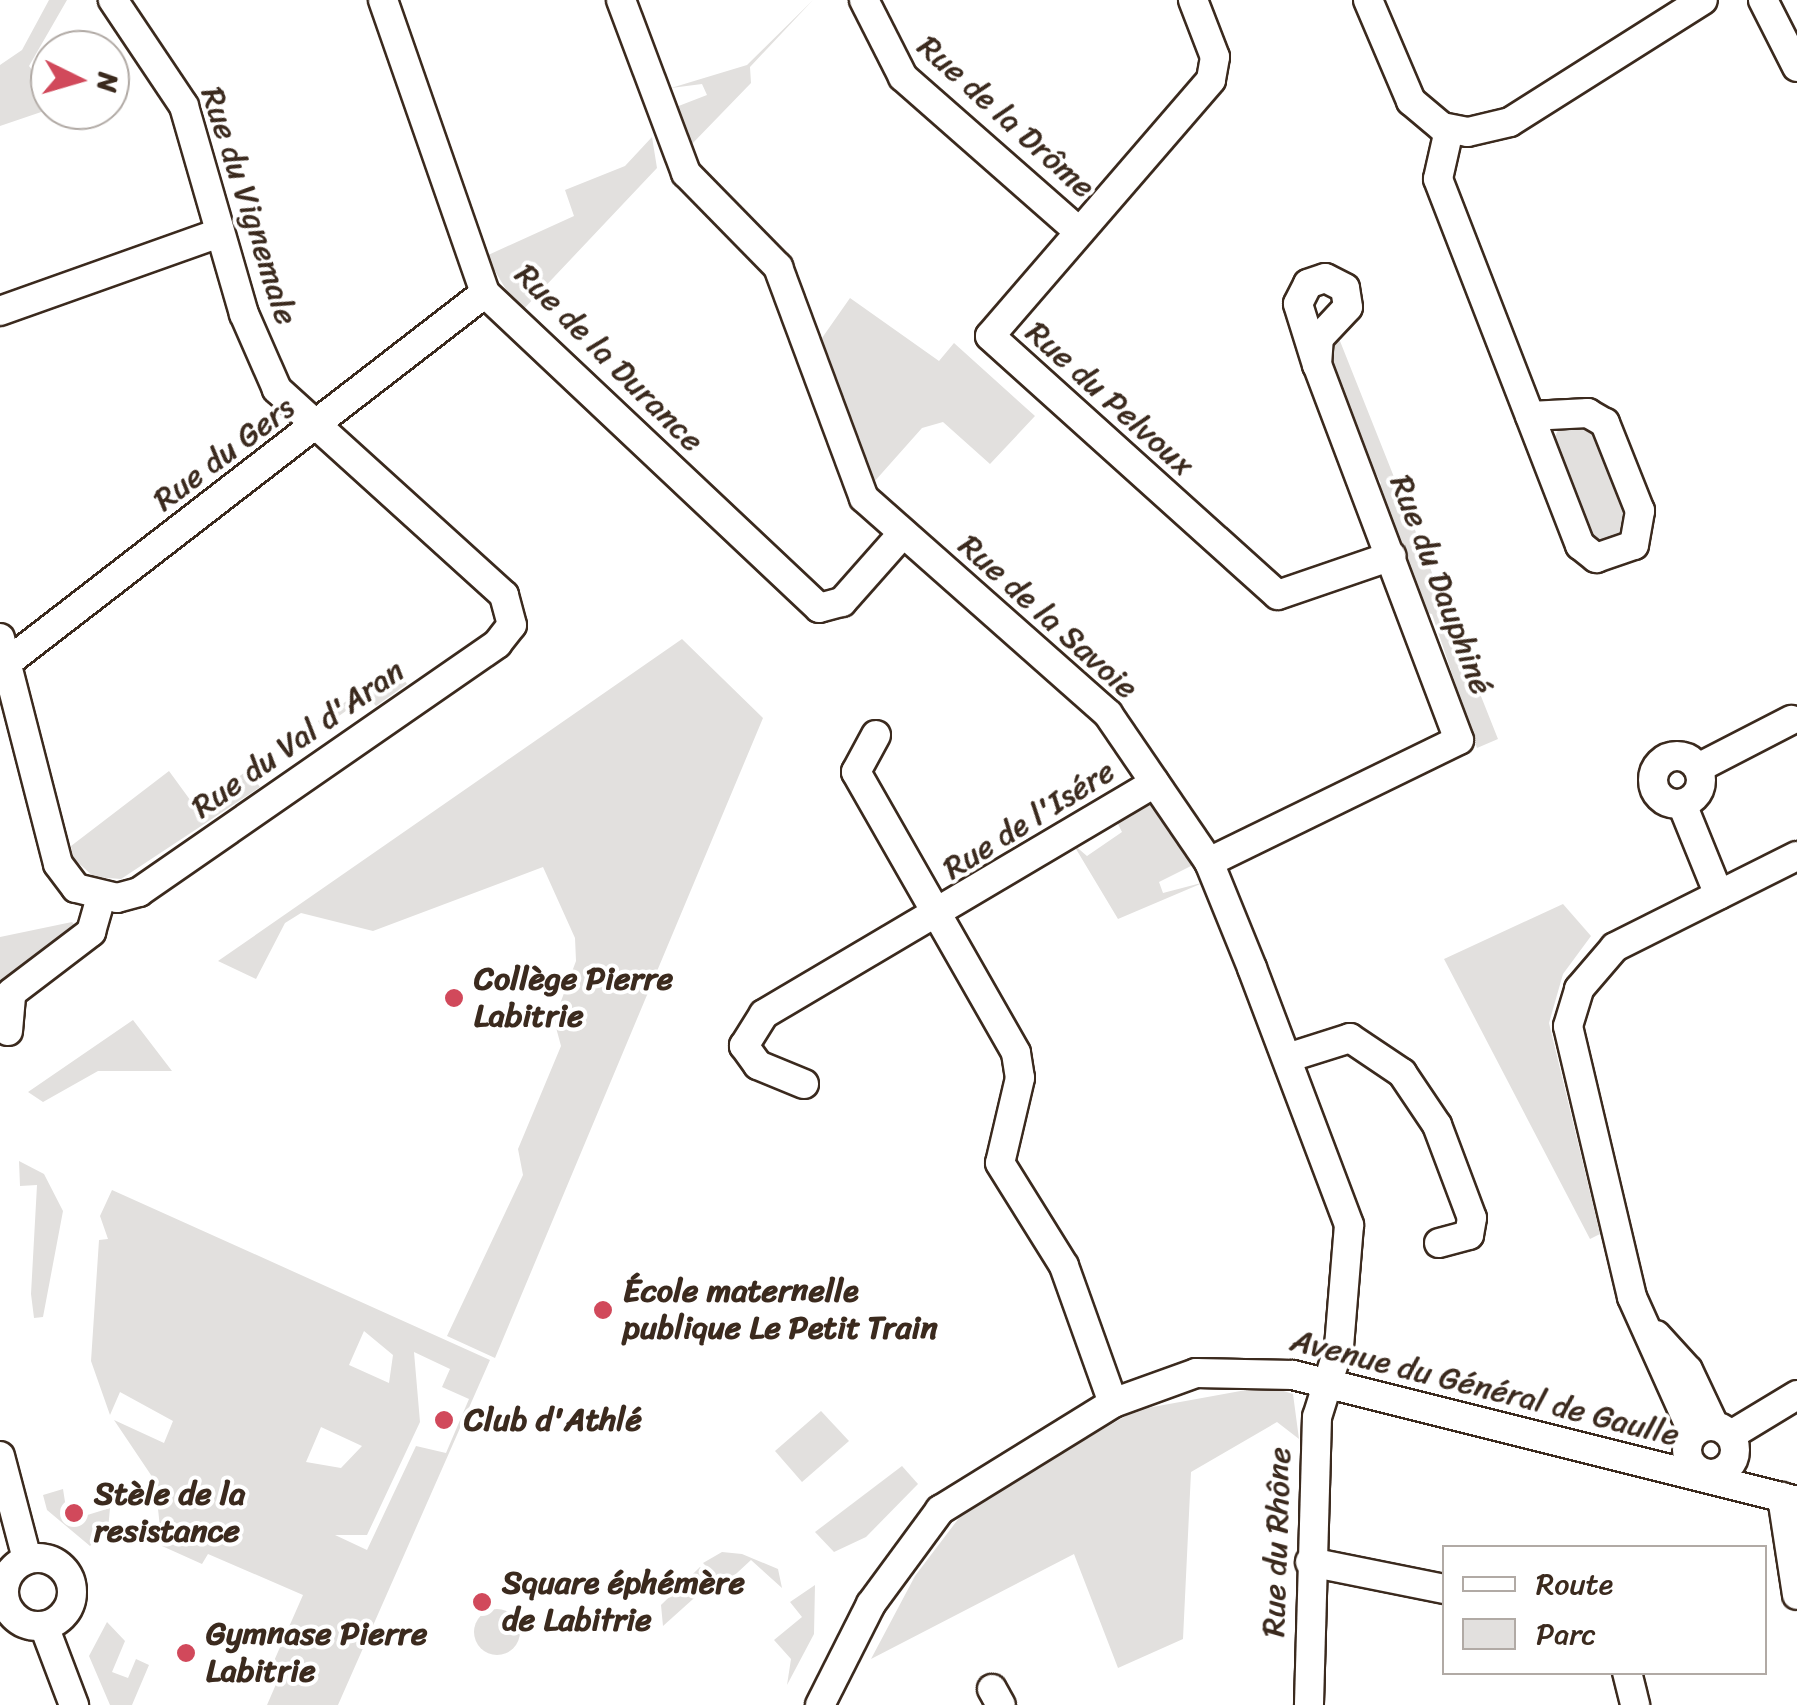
<!DOCTYPE html>
<meta charset="utf-8">
<style>
body{margin:0}
#map{position:relative;width:1797px;height:1705px;overflow:hidden;background:#fff;font-family:Sriracha,sans-serif}
div>[style]{position:absolute}
.green>*{inset:0;background:#e2e0de}
.round{border-radius:50%}
.roads{filter:drop-shadow(2px 0 #3b2a1e) drop-shadow(-2px 0 #3b2a1e) drop-shadow(0 2px #3b2a1e) drop-shadow(0 -2px #3b2a1e)}
.minor>*{height:28px;margin:-14px;padding:0 14px;transform-origin:14px;border-radius:14px;background:#fff}
.minor>.ring{margin:-14px;padding:0;box-sizing:content-box;background:none;border:28px solid #fff;border-radius:50%}
.dots>*{width:28px;height:28px;translate:-50% -50%;box-sizing:border-box;border:5px solid #fff;border-radius:50%}
span{translate:-50% -50%;white-space:nowrap;text-align:center;line-height:1.15;-webkit-text-stroke:8px #fff;paint-order:stroke}
.street-label{font-size:32px;color:#3b2a1e}
.poi-label{font-size:32px;color:#3b2a1e;font-weight:700}
.left{translate:0 -50%;text-align:left}
.legend{position:absolute;left:1442px;top:1545px;width:325px;height:130px;box-sizing:border-box;background:#fff;border:2px solid #b1aaa5;margin:0;padding:12px 18px;list-style:none;font-size:30px;color:#3b2a1e}
.legend li{display:flex;align-items:center;gap:20px;height:50px}
.legend b{width:50px;border:2px solid #b1aaa5}
.north{position:absolute;left:30px;top:30px;width:100px;height:100px;box-sizing:border-box;background:#fff;border:2px solid #b1aaa5;border-radius:50%;rotate:95deg;font-size:28px;font-weight:700;line-height:40px;text-align:center;color:#3b2a1e}
.north::after{content:'';display:block;margin:auto;width:35px;height:45px;background:#d1495b;clip-path:polygon(50% 0,100% 100%,50% 72%,0 100%)}
</style>
<div id="map">
<div class="green">
<i style="clip-path:polygon(49px 0,67px 0,29px 66px,50px 93px,50px 109px,0 126px,0 65px,22px 50px)"></i>
<i style="clip-path:polygon(813px 0,750px 67px,751px 83px,690px 146px,676px 107px,707px 95px,702px 84px,671px 88px,747px 65px)"></i>
<i style="clip-path:polygon(652px 137px,657px 168px,520px 313px,486px 256px,574px 216px,565px 190px,625px 166px)"></i>
<i style="clip-path:polygon(850px 298px,939px 361px,954px 343px,1035px 416px,990px 464px,943px 422px,922px 428px,874px 482px,822px 338px)"></i>
<i style="clip-path:polygon(1338px 336px,1498px 739px,1477px 748px,1432px 614px,1423px 612px,1376px 490px,1381px 483px,1347px 418px,1328px 353px)"></i>
<i style="clip-path:polygon(1590px 425px,1630px 511px,1629px 535px,1604px 547px,1582px 530px,1588px 524px,1550px 447px,1560px 426px)"></i>
<i style="clip-path:polygon(682px 639px,763px 718px,495px 1358px,447px 1336px,523px 1175px,518px 1149px,561px 1046px,554px 1020px,576px 961px,575px 938px,543px 867px,373px 931px,301px 913px,285px 923px,256px 979px,218px 961px)"></i>
<i style="clip-path:polygon(395px 667px,407px 684px,376px 706px,367px 696px,322px 728px,318px 721px)"></i>
<i style="clip-path:polygon(248px 770px,260px 787px,121px 879px,94px 877px,73px 858px,71px 846px,169px 771px,196px 808px)"></i>
<i style="clip-path:polygon(1148px 801px,1197px 863px,1159px 882px,1163px 893px,1205px 882px,1118px 919px,1073px 844px,1087px 856px,1122px 832px,1115px 818px)"></i>
<i style="clip-path:polygon(1563px 904px,1591px 936px,1563px 974px,1549px 1023px,1600px 1234px,1590px 1239px,1444px 959px)"></i>
<i style="clip-path:polygon(72px 922px,77px 928px,0 994px,0 937px)"></i>
<i style="clip-path:polygon(133px 1020px,172px 1071px,98px 1071px,43px 1102px,28px 1092px)"></i>
<i style="clip-path:polygon(19px 1161px,44px 1174px,63px 1211px,43px 1317px,34px 1318px,31px 1294px,37px 1185px,20px 1186px)"></i>
<i style="clip-path:polygon(evenodd,112px 1190px,490px 1360px,338px 1705px,267px 1705px,280px 1675px,270px 1670px,303px 1595px,208px 1554px,202px 1564px,162px 1546px,155px 1481px,114px 1420px,164px 1443px,173px 1421px,120px 1392px,110px 1415px,91px 1361px,99px 1240px,108px 1239px,100px 1216px,112px 1190px,364px 1331px,393px 1355px,389px 1383px,349px 1365px,364px 1331px,112px 1190px,414px 1352px,450px 1369px,442px 1387px,469px 1399px,446px 1453px,416px 1446px,367px 1550px,335px 1535px,367px 1535px,420px 1422px,414px 1352px,112px 1190px,321px 1427px,362px 1446px,341px 1468px,306px 1462px,321px 1427px)"></i>
<i style="clip-path:polygon(1268px 1386px,1293px 1394px,1299px 1439px,1277px 1422px,1191px 1472px,1183px 1639px,1118px 1668px,1074px 1554px,871px 1659px,915px 1576px,959px 1518px,993px 1493px,1136px 1410px)"></i>
<i style="clip-path:polygon(821px 1411px,849px 1441px,802px 1482px,775px 1451px)"></i>
<i style="clip-path:polygon(902px 1466px,918px 1484px,866px 1537px,834px 1552px,815px 1532px)"></i>
<i style="clip-path:polygon(63px 1489px,68px 1521px,110px 1508px,108px 1530px,90px 1546px,47px 1510px,43px 1495px)"></i>
<i style="clip-path:polygon(722px 1552px,742px 1554px,778px 1569px,782px 1588px,751px 1560px,724px 1585px,703px 1563px)"></i>
<i style="clip-path:polygon(700px 1567px,712px 1582px,663px 1626px,661px 1605px)"></i>
<i style="clip-path:polygon(815px 1585px,814px 1634px,787px 1685px,791px 1659px,774px 1640px,802px 1617px,790px 1602px)"></i>
<i class="round" style="left:474px;top:1609px;width:46px;height:46px"></i>
<i style="clip-path:polygon(107px 1622px,125px 1641px,112px 1672px,128px 1678px,136px 1659px,149px 1665px,132px 1705px,110px 1705px,89px 1656px)"></i>
</div>
<div class="roads">
<div class="minor">
<i style="left:383px;top:0;width:310px;rotate:70.8deg"></i>
<i style="left:485px;top:293px;width:459px;rotate:43.3deg"></i>
<i style="left:819px;top:608px;width:24px;rotate:-15deg"></i>
<i style="left:842px;top:602px;width:92px;rotate:-48.5deg"></i>
<i style="left:621px;top:0;width:185px;rotate:69.4deg"></i>
<i style="left:686px;top:173px;width:132px;rotate:45.6deg"></i>
<i style="left:778px;top:267px;width:246px;rotate:69.6deg"></i>
<i style="left:864px;top:498px;width:326px;rotate:41.5deg"></i>
<i style="left:1108px;top:714px;width:179px;rotate:55.7deg"></i>
<i style="left:1209px;top:862px;width:114px;rotate:67.9deg"></i>
<i style="left:1252px;top:968px;width:275px;rotate:69.3deg"></i>
<i style="left:1349px;top:1225px;width:122px;rotate:94.7deg"></i>
<i style="left:1339px;top:1347px;width:73px;rotate:107.4deg"></i>
<i style="left:1317px;top:1417px;width:288px;rotate:91.6deg"></i>
<i style="left:864px;top:0;width:86px;rotate:63.1deg"></i>
<i style="left:903px;top:77px;width:232px;rotate:41.3deg"></i>
<i style="left:1193px;top:0;width:61px;rotate:68.9deg"></i>
<i style="left:1215px;top:57px;width:23px;rotate:100deg"></i>
<i style="left:1211px;top:80px;width:338px;rotate:130.8deg"></i>
<i style="left:990px;top:336px;width:387px;rotate:42deg"></i>
<i style="left:1278px;top:595px;width:120px;rotate:-18.9deg"></i>
<i style="left:1368px;top:0;width:110px;rotate:66.9deg"></i>
<i style="left:1411px;top:101px;width:40px;rotate:40deg"></i>
<i style="left:1442px;top:127px;width:26px;rotate:11deg"></i>
<i style="left:1468px;top:132px;width:43px;rotate:-13.4deg"></i>
<i style="left:1510px;top:122px;width:228px;rotate:-32.3deg"></i>
<i style="left:1763px;top:0;width:75px;rotate:63.1deg"></i>
<i style="left:1449px;top:130px;width:50px;rotate:102.7deg"></i>
<i style="left:1438px;top:179px;width:393px;rotate:68.8deg"></i>
<i style="left:1580px;top:545px;width:21px;rotate:39deg"></i>
<i style="left:1596px;top:558px;width:40px;rotate:-18.9deg"></i>
<i style="left:1634px;top:545px;width:35px;rotate:-80deg"></i>
<i style="left:1640px;top:511px;width:95px;rotate:-111.7deg"></i>
<i style="left:1605px;top:423px;width:20px;rotate:-150deg"></i>
<i style="left:1588px;top:413px;width:58px;rotate:177deg"></i>
<i style="left:0;top:311px;width:232px;rotate:-19.6deg"></i>
<i style="left:0;top:638px;width:233px;rotate:75.6deg"></i>
<i style="left:58px;top:864px;width:30px;rotate:53deg"></i>
<i style="left:76px;top:888px;width:42px;rotate:13.7deg"></i>
<i style="left:117px;top:898px;width:23px;rotate:-15deg"></i>
<i style="left:139px;top:892px;width:436px;rotate:-34.7deg"></i>
<i style="left:497px;top:644px;width:24px;rotate:-52deg"></i>
<i style="left:512px;top:625px;width:31px;rotate:-105deg"></i>
<i style="left:504px;top:595px;width:307px;rotate:-137.8deg"></i>
<i style="left:277px;top:389px;width:82px;rotate:-113.7deg"></i>
<i style="left:244px;top:314px;width:216px;rotate:-106.1deg"></i>
<i style="left:184px;top:106px;width:128px;rotate:-123.8deg"></i>
<i style="left:0;top:668px;width:613px;rotate:-37.71deg"></i>
<i style="left:876px;top:735px;width:42px;rotate:118.4deg"></i>
<i style="left:856px;top:772px;width:323px;rotate:60.3deg"></i>
<i style="left:1016px;top:1053px;width:25px;rotate:81deg"></i>
<i style="left:1020px;top:1078px;width:87px;rotate:103.2deg"></i>
<i style="left:1000px;top:1163px;width:121px;rotate:58.1deg"></i>
<i style="left:1064px;top:1266px;width:145px;rotate:70.3deg"></i>
<i class="ring" style="left:1653px;top:756px;width:20px;height:20px"></i>
<i style="left:1698px;top:768px;width:105px;rotate:-27.3deg"></i>
<i style="left:1682px;top:804px;width:98px;rotate:67.9deg"></i>
<i style="left:1209px;top:862px;width:278px;rotate:-26deg"></i>
<i style="left:1459px;top:740px;width:401px;rotate:-110.7deg"></i>
<i style="left:1317px;top:365px;width:27px;rotate:-86deg"></i>
<i style="left:1319px;top:338px;width:42px;rotate:-46.9deg"></i>
<i style="left:1348px;top:307px;width:19px;rotate:-99deg"></i>
<i style="left:1345px;top:288px;width:22px;rotate:-153deg"></i>
<i style="left:1325px;top:278px;width:18px;rotate:161deg"></i>
<i style="left:1308px;top:284px;width:22px;rotate:117deg"></i>
<i style="left:1298px;top:304px;width:64px;rotate:72.7deg"></i>
<i style="left:8px;top:1031px;width:38px;rotate:-85deg"></i>
<i style="left:11px;top:993px;width:101px;rotate:-37.3deg"></i>
<i style="left:91px;top:932px;width:35px;rotate:-74deg"></i>
<i style="left:1287px;top:1058px;width:66px;rotate:-17.6deg"></i>
<i style="left:1350px;top:1038px;width:63px;rotate:33.9deg"></i>
<i style="left:1402px;top:1073px;width:63px;rotate:56.1deg"></i>
<i style="left:1437px;top:1125px;width:99px;rotate:69.4deg"></i>
<i style="left:1472px;top:1218px;width:17px;rotate:100deg"></i>
<i style="left:1469px;top:1235px;width:31px;rotate:165deg"></i>
<i style="left:804px;top:1084px;width:50px;rotate:-157.6deg"></i>
<i style="left:758px;top:1065px;width:24px;rotate:-126deg"></i>
<i style="left:744px;top:1046px;width:38px;rotate:-58deg"></i>
<i style="left:764px;top:1014px;width:454px;rotate:-30.6deg"></i>
<i style="left:1656px;top:1335px;width:47px;rotate:47.6deg"></i>
<i style="left:1688px;top:1370px;width:61px;rotate:64.7deg"></i>
<i class="ring" style="left:1687px;top:1426px;width:20px;height:20px"></i>
<i style="left:1693px;top:1433px;width:149px;rotate:-114.2deg"></i>
<i style="left:1632px;top:1297px;width:278px;rotate:-103.3deg"></i>
<i style="left:1568px;top:1026px;width:39px;rotate:-73deg"></i>
<i style="left:1579px;top:989px;width:55px;rotate:-49.4deg"></i>
<i style="left:1615px;top:947px;width:203px;rotate:-26.6deg"></i>
<i style="left:1731px;top:1435px;width:77px;rotate:-31.2deg"></i>
<i style="left:0;top:1456px;width:106px;rotate:75.3deg"></i>
<i style="left:1782px;top:1497px;width:99px;rotate:81.3deg"></i>
<i class="ring" style="left:4px;top:1558px;width:40px;height:40px"></i>
<i style="left:1310px;top:1562px;width:137px;rotate:11.4deg"></i>
<i style="left:44px;top:1626px;width:85px;rotate:69.2deg"></i>
<i style="left:1627px;top:1672px;width:34px;rotate:76deg"></i>
<i style="left:992px;top:1689px;width:18px;rotate:61deg"></i>
<i style="left:820px;top:1705px;width:113px;rotate:-63.2deg"></i>
<i style="left:871px;top:1604px;width:117px;rotate:-53.7deg"></i>
<i style="left:940px;top:1510px;width:203px;rotate:-31.7deg"></i>
<i style="left:1113px;top:1403px;width:88px;rotate:-19.9deg"></i>
<i style="left:1196px;top:1373px;width:97px;rotate:1.2deg"></i>
<i style="left:1293px;top:1375px;width:520px;rotate:14.04deg"></i>
</div>
</div>
<div class="dots">
<i style="left:454px;top:998px;background:#d1495b"></i>
<i style="left:603px;top:1310px;background:#d1495b"></i>
<i style="left:444px;top:1420px;background:#d1495b"></i>
<i style="left:74px;top:1513px;background:#d1495b"></i>
<i style="left:482px;top:1602px;background:#d1495b"></i>
<i style="left:186px;top:1653px;background:#d1495b"></i>
</div>
<div class="street-label">
<span style="left:1006px;top:117px;rotate:42deg">Rue de la Drôme</span>
<span style="left:249px;top:206px;rotate:72deg">Rue du Vignemale</span>
<span style="left:609px;top:358px;rotate:45deg">Rue de la Durance</span>
<span style="left:1110px;top:399px;rotate:42deg">Rue du Pelvoux</span>
<span style="left:224px;top:454px;rotate:-37deg">Rue du Gers</span>
<span style="left:1441px;top:585px;rotate:69deg">Rue du Dauphiné</span>
<span style="left:1048px;top:617px;rotate:42deg">Rue de la Savoie</span>
<span style="left:298px;top:739px;rotate:-35deg">Rue du Val d'Aran</span>
<span style="left:1029px;top:820px;rotate:-32deg">Rue de l'Isére</span>
<span style="left:1485px;top:1388px;rotate:14deg">Avenue du Général de Gaulle</span>
<span style="left:1277px;top:1542px;rotate:-88deg">Rue du Rhône</span>
</div>
<div class="poi-label">
<span class="left" style="left:474px;top:998px">Collège Pierre<br>Labitrie</span>
<span class="left" style="left:623px;top:1310px">École maternelle<br>publique Le Petit Train</span>
<span class="left" style="left:464px;top:1420px">Club d'Athlé</span>
<span class="left" style="left:94px;top:1513px">Stèle de la<br>resistance</span>
<span class="left" style="left:502px;top:1602px">Square éphémère<br>de Labitrie</span>
<span class="left" style="left:206px;top:1653px">Gymnase Pierre<br>Labitrie</span>
</div>
<ul class="legend">
<li><b style="height:12px;background:#fff"></b>Route</li>
<li><b style="height:28px;background:#e2e0de"></b>Parc</li>
</ul>
<div class="north">N</div>
</div>
